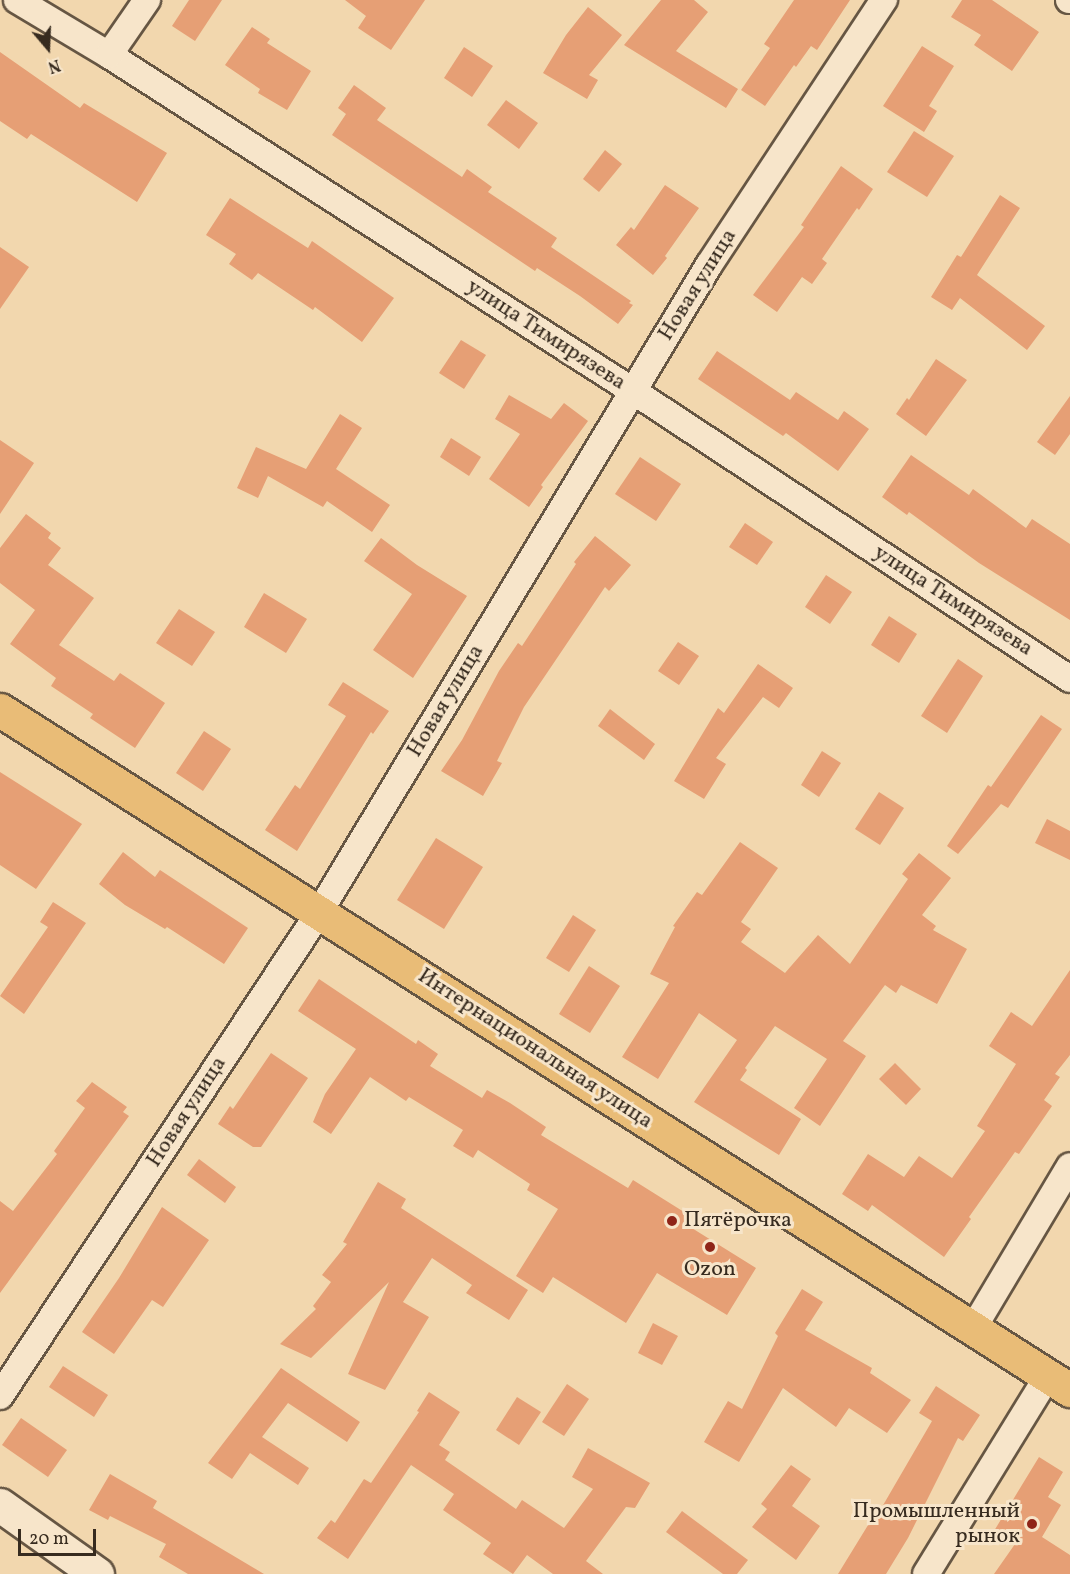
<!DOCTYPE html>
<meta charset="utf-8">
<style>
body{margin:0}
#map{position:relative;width:1070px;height:1574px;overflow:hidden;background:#f2d7ae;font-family:Vollkorn,serif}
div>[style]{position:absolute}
.building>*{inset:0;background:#e69f75}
.roads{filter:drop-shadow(2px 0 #665643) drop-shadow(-2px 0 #665643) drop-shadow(0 2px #665643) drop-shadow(0 -2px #665643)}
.minor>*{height:26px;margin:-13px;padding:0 13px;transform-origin:13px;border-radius:13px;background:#f7e5ca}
.tertiary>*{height:33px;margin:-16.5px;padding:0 16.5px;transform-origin:16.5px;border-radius:16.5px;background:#f7e5ca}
.primary>*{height:33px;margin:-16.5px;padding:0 16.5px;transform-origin:16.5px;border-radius:16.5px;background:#e9bc77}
.dots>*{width:16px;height:16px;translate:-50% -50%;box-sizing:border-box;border:3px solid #f7e5ca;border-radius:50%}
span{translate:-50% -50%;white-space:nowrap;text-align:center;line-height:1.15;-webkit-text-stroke:6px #f7e5ca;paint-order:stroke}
.street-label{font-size:22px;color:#372b1f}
.poi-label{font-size:22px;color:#372b1f}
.left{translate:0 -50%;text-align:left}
.right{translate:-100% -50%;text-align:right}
.north{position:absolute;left:18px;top:18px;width:60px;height:60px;-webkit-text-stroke:4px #f7e5ca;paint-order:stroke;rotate:161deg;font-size:16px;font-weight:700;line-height:24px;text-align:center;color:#372b1f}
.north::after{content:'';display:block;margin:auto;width:21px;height:27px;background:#372b1f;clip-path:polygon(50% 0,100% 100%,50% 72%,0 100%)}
.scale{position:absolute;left:18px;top:1529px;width:78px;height:27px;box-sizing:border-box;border:3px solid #372b1f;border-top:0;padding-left:8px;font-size:18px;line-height:21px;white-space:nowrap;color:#372b1f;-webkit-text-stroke:4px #f7e5ca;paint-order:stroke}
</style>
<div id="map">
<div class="building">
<i style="clip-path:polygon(189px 0,222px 0,195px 41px,172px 26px)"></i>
<i style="clip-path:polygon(345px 0,425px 0,391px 50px,358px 28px,366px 16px)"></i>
<i style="clip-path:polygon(661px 0,694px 0,708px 12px,676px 51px,738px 89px,726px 108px,624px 45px)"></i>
<i style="clip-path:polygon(794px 0,850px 0,817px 50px,811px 46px,796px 67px,794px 65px,765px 106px,741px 90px,770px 48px,764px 44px)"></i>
<i style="clip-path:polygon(962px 0,992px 0,1039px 32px,1012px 71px,974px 45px,981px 35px,951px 17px)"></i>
<i style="clip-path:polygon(588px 7px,622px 35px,589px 75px,598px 80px,587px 99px,543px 73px,566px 35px)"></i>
<i style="clip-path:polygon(252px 27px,270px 39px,267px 43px,311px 71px,287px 110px,258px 93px,260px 89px,225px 65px)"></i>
<i style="clip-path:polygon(922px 46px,954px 66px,929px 106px,937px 111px,924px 132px,883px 106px)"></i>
<i style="clip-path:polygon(464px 47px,493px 66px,472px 97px,444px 78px)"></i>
<i style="clip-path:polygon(0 52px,80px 108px,84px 103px,167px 153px,137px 202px,31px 134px,27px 139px,0 121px)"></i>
<i style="clip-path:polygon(354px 85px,386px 108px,377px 120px,462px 177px,467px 169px,492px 187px,488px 192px,557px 238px,551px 247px,631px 301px,629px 303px,633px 305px,618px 324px,580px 296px,537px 268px,535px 271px,332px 135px,346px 114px,338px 108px)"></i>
<i style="clip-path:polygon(506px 100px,538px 123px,519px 149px,487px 125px)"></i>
<i style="clip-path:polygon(914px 131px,954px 156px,927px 197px,887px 172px)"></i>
<i style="clip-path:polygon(605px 150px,622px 164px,599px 192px,583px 179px)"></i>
<i style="clip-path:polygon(841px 166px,873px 189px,859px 210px,857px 208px,822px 259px,827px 263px,812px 284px,802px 277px,777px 312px,753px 295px,804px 227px,801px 225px)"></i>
<i style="clip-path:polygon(665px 185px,699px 208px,665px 256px,667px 258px,653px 275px,616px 245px,631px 227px,634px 230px)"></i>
<i style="clip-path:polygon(1000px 195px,1020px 208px,977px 275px,1045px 326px,1027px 350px,960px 298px,952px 310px,931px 297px,957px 255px,961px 257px)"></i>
<i style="clip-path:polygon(230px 198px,308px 248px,312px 241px,394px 298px,362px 342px,315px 307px,313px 310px,258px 273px,252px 280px,229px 264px,236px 254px,206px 235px)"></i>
<i style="clip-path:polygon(0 247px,29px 267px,0 309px)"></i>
<i style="clip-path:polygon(461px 340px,486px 355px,464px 389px,439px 373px)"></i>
<i style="clip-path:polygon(717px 351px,790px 400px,796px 392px,838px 420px,844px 411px,869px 429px,838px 471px,786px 433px,783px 436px,698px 379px)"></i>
<i style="clip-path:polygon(936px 359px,967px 380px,926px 436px,896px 414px,907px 398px,909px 400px)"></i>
<i style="clip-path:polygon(509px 395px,551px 419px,564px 403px,588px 421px,541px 485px,543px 487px,529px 507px,489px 479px,520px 434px,495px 419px)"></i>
<i style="clip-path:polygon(1070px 396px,1070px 434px,1055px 455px,1037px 442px)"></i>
<i style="clip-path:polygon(340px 414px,362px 428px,336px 469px,390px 505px,372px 532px,327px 501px,323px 507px,268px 476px,258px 498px,237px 488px,256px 447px,306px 469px)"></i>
<i style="clip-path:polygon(451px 438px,481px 457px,469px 476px,440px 457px)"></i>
<i style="clip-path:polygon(0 440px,34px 463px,0 514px)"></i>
<i style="clip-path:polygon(911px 455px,969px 495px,973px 489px,1026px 528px,1032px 519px,1070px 544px,1070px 620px,979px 563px,909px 512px,907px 515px,882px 497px)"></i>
<i style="clip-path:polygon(640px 457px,681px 484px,656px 521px,615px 494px)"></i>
<i style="clip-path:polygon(26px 514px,51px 533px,48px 538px,61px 548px,48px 565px,94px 598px,59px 645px,114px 681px,120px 673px,165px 703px,135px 748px,90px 718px,93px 714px,51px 686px,56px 678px,10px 644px,35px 610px,0 583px,0 548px)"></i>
<i style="clip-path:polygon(745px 523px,773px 542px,757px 565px,729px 547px)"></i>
<i style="clip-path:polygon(595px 536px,631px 565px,609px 591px,605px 587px,524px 707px,497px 761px,502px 763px,483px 796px,441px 771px,462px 740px,499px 671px,518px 643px,522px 646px,576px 564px,574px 562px)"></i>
<i style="clip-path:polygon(381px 538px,417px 565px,467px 596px,413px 678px,373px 650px,412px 594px,364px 561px)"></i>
<i style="clip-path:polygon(826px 575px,852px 592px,830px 624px,805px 607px)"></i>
<i style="clip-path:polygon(264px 593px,307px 619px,286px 653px,244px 627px)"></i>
<i style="clip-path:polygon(179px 609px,215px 632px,192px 666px,156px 643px)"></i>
<i style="clip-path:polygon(889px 616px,917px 634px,899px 663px,871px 645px)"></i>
<i style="clip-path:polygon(678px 642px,699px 656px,679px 685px,658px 671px)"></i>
<i style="clip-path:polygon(958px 659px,983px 676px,947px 733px,921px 716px)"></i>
<i style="clip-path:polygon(758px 664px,793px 688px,779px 708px,763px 697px,716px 758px,726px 764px,704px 799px,674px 781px,718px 708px,724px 713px)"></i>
<i style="clip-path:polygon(343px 682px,389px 711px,373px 734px,371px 732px,297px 851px,265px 830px,295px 785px,300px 789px,346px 716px,328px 705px)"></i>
<i style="clip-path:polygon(610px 709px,655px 744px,644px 760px,598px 726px)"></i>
<i style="clip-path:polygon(1041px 715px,1062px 729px,1008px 808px,1001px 804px,958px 854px,947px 846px,988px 785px,991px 787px)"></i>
<i style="clip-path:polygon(204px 731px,231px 749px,203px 791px,176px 773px)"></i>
<i style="clip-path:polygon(822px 751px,841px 763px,819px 797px,801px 785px)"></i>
<i style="clip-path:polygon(0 772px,82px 824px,36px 889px,0 865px)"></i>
<i style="clip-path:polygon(879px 792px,904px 808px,880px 845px,855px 829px)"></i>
<i style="clip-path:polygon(1047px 819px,1070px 831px,1070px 860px,1035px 843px)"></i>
<i style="clip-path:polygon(436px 838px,483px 867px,444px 929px,397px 900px)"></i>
<i style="clip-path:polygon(740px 842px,778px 868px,741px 922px,751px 929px,741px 942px,785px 973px,818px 935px,850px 964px,908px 879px,902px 874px,919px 853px,951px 878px,922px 915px,936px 926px,933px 930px,967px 949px,937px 1004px,901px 985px,896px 993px,885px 985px,843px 1041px,866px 1056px,820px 1126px,794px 1108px,827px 1059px,775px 1026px,745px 1068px,747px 1070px,740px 1080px,801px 1119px,779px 1155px,694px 1102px,737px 1040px,699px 1013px,658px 1079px,622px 1057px,669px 983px,650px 974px,675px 927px,673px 926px,697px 892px,702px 895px)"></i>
<i style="clip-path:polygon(123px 852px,155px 877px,160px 870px,248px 928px,224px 964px,167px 927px,165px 929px,125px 905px,99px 884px)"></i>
<i style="clip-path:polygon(53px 902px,86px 923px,24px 1014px,0 996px,48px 927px,40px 922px)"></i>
<i style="clip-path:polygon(573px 915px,596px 930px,569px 972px,546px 958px)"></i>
<i style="clip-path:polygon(589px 966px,620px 986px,590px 1033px,559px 1014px)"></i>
<i style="clip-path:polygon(1070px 970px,1070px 1055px,1055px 1074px,1060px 1077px,1044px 1100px,1052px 1106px,1019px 1154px,1015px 1152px,969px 1217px,971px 1219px,944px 1257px,872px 1205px,868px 1211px,842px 1194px,868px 1154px,904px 1177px,919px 1156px,952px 1178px,985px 1131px,977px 1126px,1016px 1064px,989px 1046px,1011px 1012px,1032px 1026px)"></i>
<i style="clip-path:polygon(319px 979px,416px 1044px,418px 1040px,438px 1054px,430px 1066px,482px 1098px,487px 1090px,510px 1103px,546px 1127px,541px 1135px,628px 1188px,633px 1180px,692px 1217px,687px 1225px,756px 1268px,727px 1315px,657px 1273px,626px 1323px,553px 1277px,543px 1293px,516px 1276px,558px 1209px,527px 1190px,530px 1184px,478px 1150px,473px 1158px,453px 1146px,463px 1130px,409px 1097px,406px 1101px,370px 1077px,331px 1134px,313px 1122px,325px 1094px,356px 1049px,298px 1011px)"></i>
<i style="clip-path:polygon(271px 1053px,308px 1078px,261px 1147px,253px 1147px,218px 1124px,230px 1106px,233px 1109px)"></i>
<i style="clip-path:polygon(895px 1063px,921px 1089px,906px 1105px,879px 1079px)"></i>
<i style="clip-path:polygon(92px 1082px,127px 1107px,123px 1112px,129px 1116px,0 1293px,0 1201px,13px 1211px,57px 1154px,54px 1151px,85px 1108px,76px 1101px)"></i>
<i style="clip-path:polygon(199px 1159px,236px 1187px,225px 1203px,187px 1175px)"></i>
<i style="clip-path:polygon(378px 1182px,406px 1199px,401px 1208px,528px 1290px,509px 1320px,466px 1293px,472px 1285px,432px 1258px,403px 1302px,429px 1317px,385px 1390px,348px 1374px,389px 1282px,311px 1358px,280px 1344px,316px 1309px,313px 1306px,331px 1282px,322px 1275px,347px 1244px,343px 1242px)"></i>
<i style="clip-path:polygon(162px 1207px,209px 1240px,163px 1307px,152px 1300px,114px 1354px,82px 1332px,119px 1278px)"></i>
<i style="clip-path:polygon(802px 1289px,823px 1302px,805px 1330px,872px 1368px,870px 1373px,911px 1400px,887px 1433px,849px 1408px,836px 1427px,783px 1388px,739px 1462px,704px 1442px,728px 1401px,742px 1409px,778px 1336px,775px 1333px)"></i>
<i style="clip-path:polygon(653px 1323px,678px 1336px,662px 1365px,638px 1353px)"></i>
<i style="clip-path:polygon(63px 1366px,108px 1395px,94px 1417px,49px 1387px)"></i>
<i style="clip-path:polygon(281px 1368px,360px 1422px,347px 1442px,288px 1403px,262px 1437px,309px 1468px,298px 1485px,250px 1453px,232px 1479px,208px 1463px)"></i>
<i style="clip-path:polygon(567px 1384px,589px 1399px,564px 1436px,542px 1422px)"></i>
<i style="clip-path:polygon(936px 1386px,980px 1415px,963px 1441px,958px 1438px,908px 1538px,886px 1574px,838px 1574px,873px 1517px,875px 1519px,932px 1421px,919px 1413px)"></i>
<i style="clip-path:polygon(429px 1392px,460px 1412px,439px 1445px,450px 1452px,445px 1460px,516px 1509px,522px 1500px,564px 1528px,593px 1489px,572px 1477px,588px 1448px,650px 1483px,635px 1508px,626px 1507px,586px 1561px,603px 1574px,553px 1574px,527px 1555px,513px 1574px,483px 1554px,491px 1543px,443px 1510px,454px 1494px,411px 1465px,348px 1559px,317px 1538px,331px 1520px,335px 1523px,364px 1479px,371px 1483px,419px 1412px,417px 1411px)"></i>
<i style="clip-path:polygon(517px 1397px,541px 1412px,519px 1445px,496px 1430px)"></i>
<i style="clip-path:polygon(21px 1418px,67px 1450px,48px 1477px,2px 1445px)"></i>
<i style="clip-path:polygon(1039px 1457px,1063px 1472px,1048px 1497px,1061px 1505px,1042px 1537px,1070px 1555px,1070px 1574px,994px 1574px,1015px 1544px,994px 1531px)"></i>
<i style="clip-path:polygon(791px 1465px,811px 1479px,792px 1506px,820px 1526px,796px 1560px,752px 1527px,767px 1509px,761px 1504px)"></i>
<i style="clip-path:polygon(110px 1474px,157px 1501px,153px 1508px,264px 1574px,188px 1574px,159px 1557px,166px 1544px,110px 1516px,108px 1520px,89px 1510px)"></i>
<i style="clip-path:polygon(682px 1511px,748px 1560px,737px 1574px,723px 1574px,666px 1532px)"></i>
</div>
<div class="roads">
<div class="minor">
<i style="left:17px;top:0;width:107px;rotate:30.9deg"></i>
<i style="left:109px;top:55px;width:622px;rotate:32.67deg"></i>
<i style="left:633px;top:391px;width:523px;rotate:33.39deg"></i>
<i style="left:1069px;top:0;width:1px"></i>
<i style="left:109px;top:55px;width:67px;rotate:-55.4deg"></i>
<i style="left:974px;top:1327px;width:187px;rotate:-59.2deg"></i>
<i style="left:0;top:1396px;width:581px;rotate:-56.58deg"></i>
<i style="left:320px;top:911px;width:754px;rotate:-58.95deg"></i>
<i style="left:709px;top:265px;width:318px;rotate:-56.6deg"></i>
<i style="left:926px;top:1574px;width:233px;rotate:-58.4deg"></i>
</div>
<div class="tertiary">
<i style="left:0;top:1505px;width:119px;rotate:35.4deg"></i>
</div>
<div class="primary">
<i style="left:0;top:710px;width:1268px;rotate:32.44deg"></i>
</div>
</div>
<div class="dots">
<i style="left:672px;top:1221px;background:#8f2418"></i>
<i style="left:710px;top:1247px;background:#8f2418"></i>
<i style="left:1032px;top:1524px;background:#8f2418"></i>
</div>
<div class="street-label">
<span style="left:698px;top:285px;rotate:-58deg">Новая улица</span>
<span style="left:546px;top:335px;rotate:33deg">улица Тимирязева</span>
<span style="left:953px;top:601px;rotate:33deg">улица Тимирязева</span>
<span style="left:446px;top:701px;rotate:-59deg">Новая улица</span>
<span style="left:535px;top:1049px;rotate:33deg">Интернациональная улица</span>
<span style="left:187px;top:1112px;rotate:-57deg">Новая улица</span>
</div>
<div class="poi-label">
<span class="left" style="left:684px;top:1221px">Пятёрочка</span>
<span style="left:710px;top:1270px">Ozon</span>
<span class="right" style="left:1020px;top:1524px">Промышленный<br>рынок</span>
</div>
<div class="north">N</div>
<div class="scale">20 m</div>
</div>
